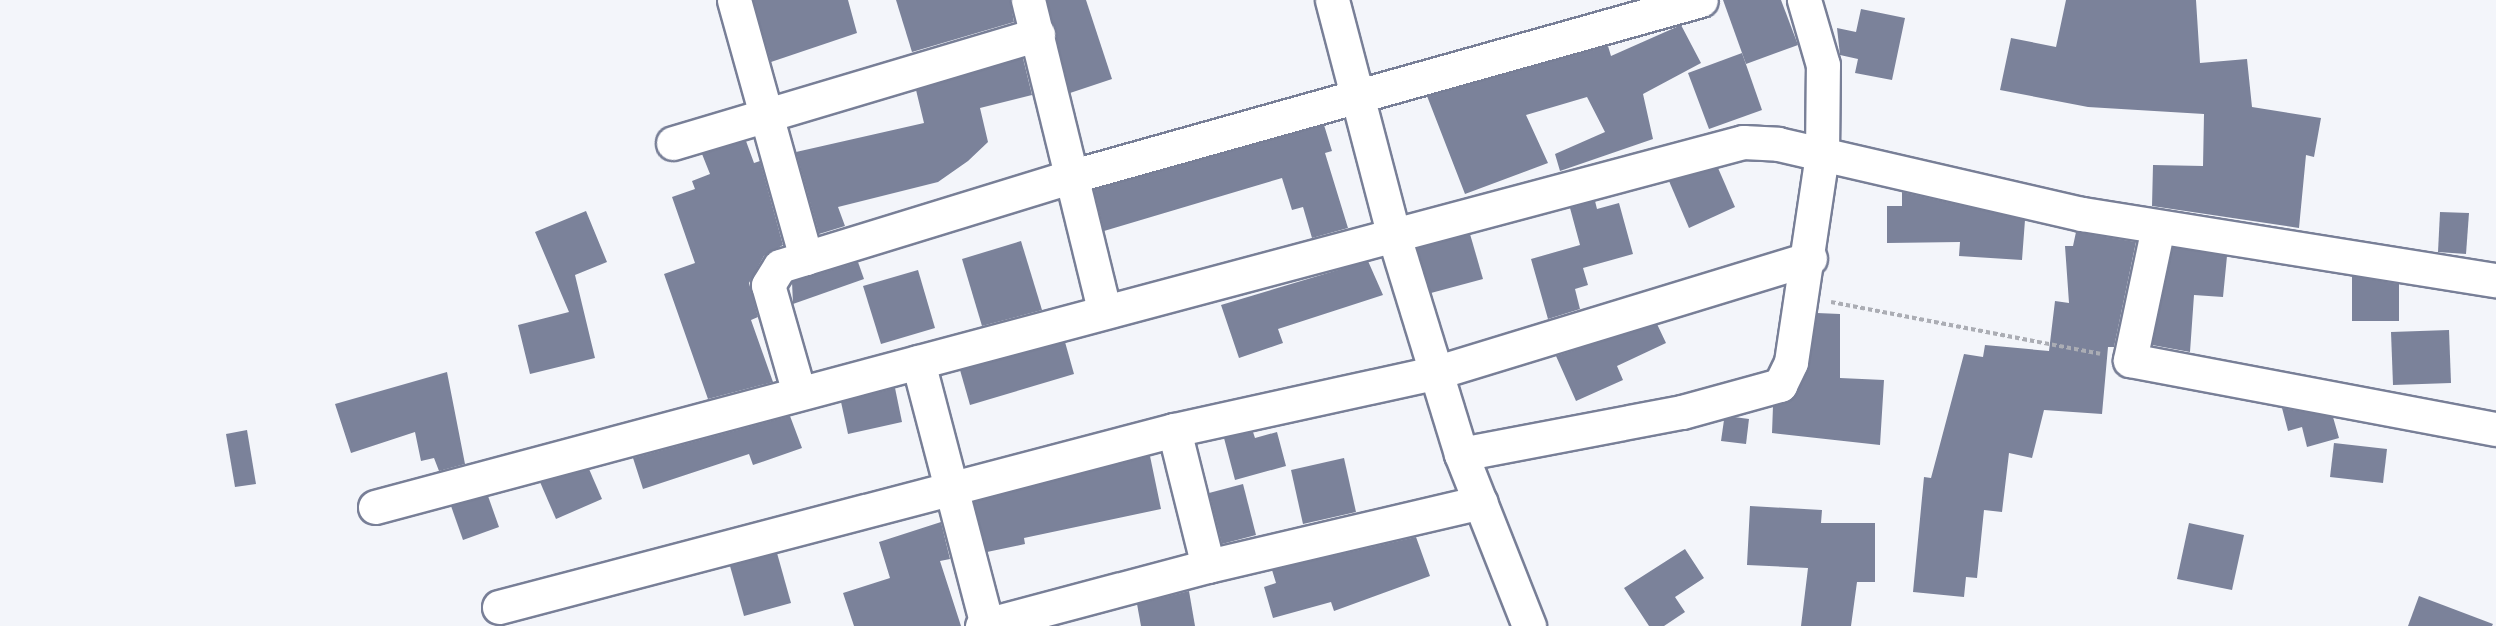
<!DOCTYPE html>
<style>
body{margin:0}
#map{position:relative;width:2496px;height:626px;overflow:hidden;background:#f3f5fa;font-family:Montserrat,sans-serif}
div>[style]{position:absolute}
.building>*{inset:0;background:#7b829a}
.path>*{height:4px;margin-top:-2px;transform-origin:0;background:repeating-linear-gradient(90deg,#abadb4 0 4.5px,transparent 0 7.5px)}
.roads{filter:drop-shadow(2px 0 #787f97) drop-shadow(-2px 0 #787f97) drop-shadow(0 2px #787f97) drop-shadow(0 -2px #787f97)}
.minor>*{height:33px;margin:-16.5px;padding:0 16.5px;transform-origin:16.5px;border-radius:16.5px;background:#fff}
span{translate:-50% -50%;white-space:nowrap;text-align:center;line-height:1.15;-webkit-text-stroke:4.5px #fff;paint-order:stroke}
</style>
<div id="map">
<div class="building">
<i style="clip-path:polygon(753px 0,848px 0,857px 33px,771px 62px)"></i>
<i style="clip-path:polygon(896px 0,1010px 0,1014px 22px,912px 52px)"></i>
<i style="clip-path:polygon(1047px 0,1086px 0,1112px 79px,1070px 93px)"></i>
<i style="clip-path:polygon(1723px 0,1781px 0,1798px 45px,1746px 64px)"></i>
<i style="clip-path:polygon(2066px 0,2196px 0,2200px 63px,2247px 59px,2252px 107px,2321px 118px,2314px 157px,2306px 155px,2299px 228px,2152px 206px,2153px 165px,2203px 166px,2204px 114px,2088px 107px,2000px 90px,2011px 38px,2056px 47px)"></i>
<i style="clip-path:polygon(1861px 9px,1905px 18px,1892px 80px,1855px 73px,1858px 59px,1840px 55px,1837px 28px,1856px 32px)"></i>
<i style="clip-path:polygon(1681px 25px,1701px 63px,1643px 94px,1653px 139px,1560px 171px,1555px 154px,1605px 132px,1587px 97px,1526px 115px,1548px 163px,1465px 194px,1427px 96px,1608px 46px,1611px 56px)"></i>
<i style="clip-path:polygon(1742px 53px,1762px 110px,1709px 129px,1688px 73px)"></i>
<i style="clip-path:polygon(1023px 58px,1032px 95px,980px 108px,988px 142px,968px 161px,938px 182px,838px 207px,845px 226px,819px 234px,796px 152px,924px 123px,916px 90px)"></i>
<i style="clip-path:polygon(1324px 125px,1332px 151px,1325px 153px,1348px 228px,1312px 238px,1303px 207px,1292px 210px,1282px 178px,1104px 231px,1094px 190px)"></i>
<i style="clip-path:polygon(746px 141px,754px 163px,760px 161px,783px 245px,764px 256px,749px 283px,758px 317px,751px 320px,773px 382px,708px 399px,664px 274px,695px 263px,672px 197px,695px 189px,692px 181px,710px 174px,702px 154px)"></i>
<i style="clip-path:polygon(1718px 168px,1735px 207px,1689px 228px,1669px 181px)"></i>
<i style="clip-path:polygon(1902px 192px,2025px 220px,2022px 260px,1959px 256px,1960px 242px,1887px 243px,1887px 206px,1902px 206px)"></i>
<i style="clip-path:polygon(1595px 201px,1597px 209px,1619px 203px,1633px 254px,1583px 268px,1588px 285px,1575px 289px,1580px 309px,1548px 319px,1531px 259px,1580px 245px,1570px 208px)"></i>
<i style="clip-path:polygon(586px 211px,607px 262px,575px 275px,595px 358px,530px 374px,518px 325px,569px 312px,535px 232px)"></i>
<i style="clip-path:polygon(2440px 212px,2469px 213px,2466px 254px,2438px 252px)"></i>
<i style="clip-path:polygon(2076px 232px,2136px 242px,2114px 347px,2108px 347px,2102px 414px,2044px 410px,2032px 458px,2009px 453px,2002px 512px,1984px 510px,1977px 578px,1966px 577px,1964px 597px,1913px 592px,1924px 477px,1931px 478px,1964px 354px,1983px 357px,1985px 345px,2049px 351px,2055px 301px,2069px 303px,2065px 246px,2073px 246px)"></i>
<i style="clip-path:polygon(1470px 234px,1483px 279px,1431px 293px,1417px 248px)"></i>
<i style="clip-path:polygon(1021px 241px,1042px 310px,982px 326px,962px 259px)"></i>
<i style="clip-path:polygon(2173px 247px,2227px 256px,2223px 297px,2194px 295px,2190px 352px,2152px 345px)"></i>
<i style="clip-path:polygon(1368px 261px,1383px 295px,1278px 329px,1283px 343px,1239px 358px,1221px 305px)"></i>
<i style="clip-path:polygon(858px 262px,864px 279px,793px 304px,792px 282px)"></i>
<i style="clip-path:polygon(918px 270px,935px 328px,881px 344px,863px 286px)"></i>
<i style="clip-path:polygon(2352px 276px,2399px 284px,2399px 321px,2352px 321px)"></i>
<i style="clip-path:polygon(1817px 313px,1840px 314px,1840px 378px,1884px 380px,1880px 445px,1772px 433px,1773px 406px,1792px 399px,1808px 370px)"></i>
<i style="clip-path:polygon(1657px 324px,1666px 343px,1617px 366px,1623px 380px,1576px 401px,1556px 356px)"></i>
<i style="clip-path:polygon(2449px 330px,2451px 383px,2393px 385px,2391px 332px)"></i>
<i style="clip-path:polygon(1065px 342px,1074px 374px,970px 405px,960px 370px)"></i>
<i style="clip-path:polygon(447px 372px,465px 464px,439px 471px,434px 458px,421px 461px,415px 432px,351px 453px,335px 404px)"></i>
<i style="clip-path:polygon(895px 388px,902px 422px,848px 434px,841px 402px)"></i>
<i style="clip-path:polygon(2282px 408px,2333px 417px,2339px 438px,2307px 447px,2302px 427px,2288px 431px)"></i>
<i style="clip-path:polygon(790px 416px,802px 448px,753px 465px,749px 454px,643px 489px,633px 458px)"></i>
<i style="clip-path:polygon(1734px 417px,1749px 419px,1746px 444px,1721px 441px,1724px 420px)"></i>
<i style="clip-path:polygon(247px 430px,256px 484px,235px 487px,226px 434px)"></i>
<i style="clip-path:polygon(1253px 432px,1255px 438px,1277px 432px,1286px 466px,1235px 480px,1224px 438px)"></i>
<i style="clip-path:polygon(2334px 443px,2387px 449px,2383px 483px,2330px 477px)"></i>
<i style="clip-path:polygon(1150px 456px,1161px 509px,1024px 538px,1025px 544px,987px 552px,974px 502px)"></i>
<i style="clip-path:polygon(1344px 458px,1356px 512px,1303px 524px,1291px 470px)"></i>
<i style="clip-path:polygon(589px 469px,602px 499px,556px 519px,540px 482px)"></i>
<i style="clip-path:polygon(1243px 484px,1256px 535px,1222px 544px,1209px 493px)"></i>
<i style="clip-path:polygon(488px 496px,499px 527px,463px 540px,451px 506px)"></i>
<i style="clip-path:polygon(1750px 506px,1822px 510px,1821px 523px,1875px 523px,1875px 582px,1857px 582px,1851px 626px,1801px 626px,1808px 568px,1747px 565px)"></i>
<i style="clip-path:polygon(941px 522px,950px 559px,940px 561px,961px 626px,854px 626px,843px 593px,890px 578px,879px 542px)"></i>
<i style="clip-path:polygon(2189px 523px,2244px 535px,2232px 590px,2177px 579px)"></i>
<i style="clip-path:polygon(1416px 537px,1430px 576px,1334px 611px,1331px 602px,1273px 618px,1264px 587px,1276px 583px,1272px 570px)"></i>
<i style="clip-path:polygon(1685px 549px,1704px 578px,1675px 597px,1685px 612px,1664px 626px,1649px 626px,1624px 588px)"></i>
<i style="clip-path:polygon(777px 553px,791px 603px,744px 616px,730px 566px)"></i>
<i style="clip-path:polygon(1189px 591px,1195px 626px,1141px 626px,1137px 604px)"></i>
<i style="clip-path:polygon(2419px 596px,2493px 624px,2492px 626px,2408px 626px)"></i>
</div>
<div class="path">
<i style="left:1831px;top:302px;width:274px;rotate:10.9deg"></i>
</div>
<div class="roads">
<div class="minor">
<i style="left:734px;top:0;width:268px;rotate:74.4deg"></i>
<i style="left:1028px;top:0;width:319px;rotate:76.2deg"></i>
<i style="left:1332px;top:0;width:244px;rotate:75.3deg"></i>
<i style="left:1394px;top:236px;width:228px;rotate:72.9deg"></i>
<i style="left:1461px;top:454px;width:185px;rotate:68.4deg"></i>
<i style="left:673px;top:143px;width:381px;rotate:-16.6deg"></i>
<i style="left:2158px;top:227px;width:136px;rotate:101.9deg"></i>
<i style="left:2130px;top:360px;width:372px;rotate:10.7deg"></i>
<i style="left:918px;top:362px;width:272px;rotate:75.3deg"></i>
<i style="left:799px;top:393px;width:112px;rotate:-106deg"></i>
<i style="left:768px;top:285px;width:22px;rotate:-58deg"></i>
<i style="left:780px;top:266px;width:307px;rotate:-17.1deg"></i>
<i style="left:1073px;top:176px;width:652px;rotate:-15.66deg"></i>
<i style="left:1174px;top:430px;width:140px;rotate:76deg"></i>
<i style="left:1461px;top:454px;width:225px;rotate:-10.8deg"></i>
<i style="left:1682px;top:412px;width:102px;rotate:-15.4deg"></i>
<i style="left:1780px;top:385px;width:25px;rotate:-64deg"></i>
<i style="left:1791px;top:362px;width:209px;rotate:-81.5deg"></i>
<i style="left:1822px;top:155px;width:90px;rotate:-89.4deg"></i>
<i style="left:1823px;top:65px;width:68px;rotate:-106.3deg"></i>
<i style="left:375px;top:507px;width:1416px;rotate:-14.94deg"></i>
<i style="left:1743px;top:142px;width:35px;rotate:3deg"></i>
<i style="left:1778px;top:144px;width:312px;rotate:13deg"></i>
<i style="left:2082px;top:214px;width:419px;rotate:9.1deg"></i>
<i style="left:499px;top:607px;width:698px;rotate:-14.69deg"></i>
<i style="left:1174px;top:430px;width:270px;rotate:-12.4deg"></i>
<i style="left:1438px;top:372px;width:389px;rotate:-17deg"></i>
<i style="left:982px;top:626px;width:234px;rotate:-14.9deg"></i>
<i style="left:1208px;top:566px;width:280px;rotate:-13.2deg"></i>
</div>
</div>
</div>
